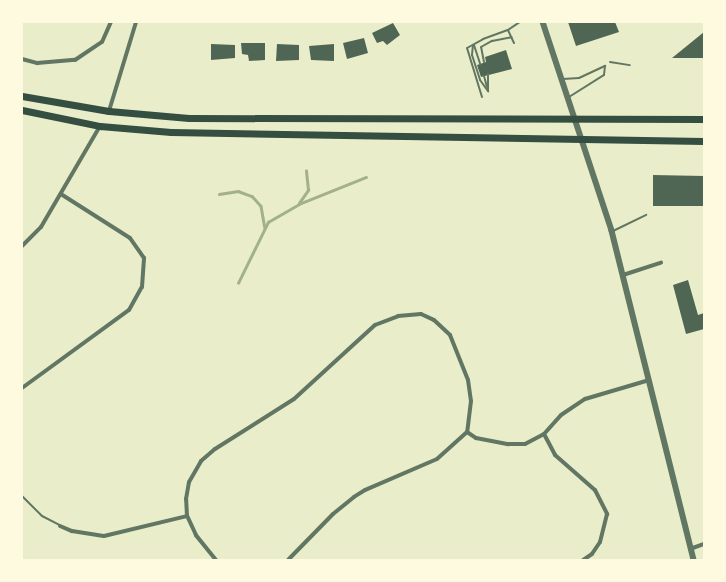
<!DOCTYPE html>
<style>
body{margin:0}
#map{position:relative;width:726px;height:582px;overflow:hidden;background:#e9edc9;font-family:Manrope,sans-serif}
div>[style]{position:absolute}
.stream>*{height:2.5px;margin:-1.25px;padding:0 1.25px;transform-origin:1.25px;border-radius:1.25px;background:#a3b18a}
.building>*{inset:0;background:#4f6655}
.service>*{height:2px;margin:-1px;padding:0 1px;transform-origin:1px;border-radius:1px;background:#617663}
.minor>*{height:4px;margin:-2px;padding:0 2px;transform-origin:2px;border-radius:2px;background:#617663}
.tertiary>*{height:5.5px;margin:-2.75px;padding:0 2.75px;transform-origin:2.75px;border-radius:2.75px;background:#617663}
.primary>*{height:7px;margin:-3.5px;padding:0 3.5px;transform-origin:3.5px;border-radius:3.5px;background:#344e41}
span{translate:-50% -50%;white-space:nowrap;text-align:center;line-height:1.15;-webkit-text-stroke:4px #fefae0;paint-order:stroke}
.frame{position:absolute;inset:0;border:23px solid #fefae0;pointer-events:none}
</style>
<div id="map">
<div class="stream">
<i style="left:219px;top:194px;width:19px;rotate:-9deg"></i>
<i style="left:238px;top:191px;width:15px;rotate:20deg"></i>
<i style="left:252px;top:196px;width:13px;rotate:48deg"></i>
<i style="left:261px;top:206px;width:22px;rotate:80deg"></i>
<i style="left:299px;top:203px;width:16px;rotate:-55deg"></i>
<i style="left:308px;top:190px;width:19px;rotate:-96deg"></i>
<i style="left:238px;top:283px;width:68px;rotate:-63.8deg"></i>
<i style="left:268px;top:222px;width:36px;rotate:-30deg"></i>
<i style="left:299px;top:204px;width:72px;rotate:-21.9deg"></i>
</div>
<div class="building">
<i style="clip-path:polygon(568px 22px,615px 22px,619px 32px,576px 46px)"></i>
<i style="clip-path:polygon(393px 23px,400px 35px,387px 45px,383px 41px,377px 43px,372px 33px)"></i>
<i style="clip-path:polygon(704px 32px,704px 58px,672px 58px)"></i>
<i style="clip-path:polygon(364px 38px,368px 53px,347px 59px,343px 43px)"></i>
<i style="clip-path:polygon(241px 43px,265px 43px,265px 60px,249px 61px,248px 55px,242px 54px)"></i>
<i style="clip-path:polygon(211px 44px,235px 45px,235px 58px,211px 60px)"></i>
<i style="clip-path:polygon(277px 44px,299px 45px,299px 60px,276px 61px)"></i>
<i style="clip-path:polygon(334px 44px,334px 61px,311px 60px,309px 46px)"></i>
<i style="clip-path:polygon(506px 50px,512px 69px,481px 77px,477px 65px,486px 62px,485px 57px)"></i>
<i style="clip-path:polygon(653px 175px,704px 176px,704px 206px,653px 206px)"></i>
<i style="clip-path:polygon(688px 280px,698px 315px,704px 313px,704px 329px,686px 334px,673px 285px)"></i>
</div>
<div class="service">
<i style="left:514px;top:43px;width:14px;rotate:-115deg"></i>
<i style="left:508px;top:30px;width:14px;rotate:-34deg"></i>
<i style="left:473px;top:45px;width:10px;rotate:96deg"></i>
<i style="left:472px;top:55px;width:26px;rotate:72deg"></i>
<i style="left:480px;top:80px;width:14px;rotate:54deg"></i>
<i style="left:474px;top:45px;width:20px;rotate:72deg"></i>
<i style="left:484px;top:62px;width:15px;rotate:-101deg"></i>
<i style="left:481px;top:47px;width:13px;rotate:-29deg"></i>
<i style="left:492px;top:41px;width:20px;rotate:-11deg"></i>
<i style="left:610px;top:62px;width:20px;rotate:9deg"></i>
<i style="left:484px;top:76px;width:11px;rotate:75deg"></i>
<i style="left:563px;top:79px;width:16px;rotate:-4deg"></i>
<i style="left:579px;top:78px;width:29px;rotate:-25deg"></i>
<i style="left:488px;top:91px;width:17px;rotate:-90deg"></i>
<i style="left:482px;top:97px;width:51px;rotate:-107deg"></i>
<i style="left:467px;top:48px;width:18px;rotate:-29deg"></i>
<i style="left:483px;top:39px;width:27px;rotate:-20deg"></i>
<i style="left:569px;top:97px;width:41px;rotate:-32.2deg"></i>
<i style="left:604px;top:75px;width:9px;rotate:-84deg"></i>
<i style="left:613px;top:231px;width:37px;rotate:-26deg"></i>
<i style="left:22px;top:496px;width:28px;rotate:45deg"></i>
<i style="left:42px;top:516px;width:20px;rotate:27deg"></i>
</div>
<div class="minor">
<i style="left:22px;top:59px;width:16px;rotate:15deg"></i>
<i style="left:37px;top:63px;width:38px;rotate:-5deg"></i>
<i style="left:75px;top:60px;width:32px;rotate:-34deg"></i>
<i style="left:102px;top:42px;width:22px;rotate:-66deg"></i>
<i style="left:109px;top:111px;width:93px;rotate:-73.1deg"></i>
<i style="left:22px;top:246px;width:27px;rotate:-45deg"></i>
<i style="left:41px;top:227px;width:117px;rotate:-59.7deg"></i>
<i style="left:623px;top:275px;width:40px;rotate:-18deg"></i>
<i style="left:22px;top:388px;width:132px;rotate:-36.1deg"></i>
<i style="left:129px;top:310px;width:26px;rotate:-61deg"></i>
<i style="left:142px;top:287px;width:29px;rotate:-86deg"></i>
<i style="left:144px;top:258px;width:24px;rotate:-125deg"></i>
<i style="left:130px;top:238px;width:82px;rotate:-147.5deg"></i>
<i style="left:467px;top:432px;width:11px;rotate:34deg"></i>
<i style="left:476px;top:438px;width:33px;rotate:11deg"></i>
<i style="left:508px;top:444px;width:17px"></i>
<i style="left:525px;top:444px;width:21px;rotate:-28deg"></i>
<i style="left:544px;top:434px;width:25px;rotate:-48deg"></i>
<i style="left:561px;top:415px;width:29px;rotate:-34deg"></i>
<i style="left:585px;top:399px;width:67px;rotate:-16.5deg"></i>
<i style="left:544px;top:434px;width:24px;rotate:62deg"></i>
<i style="left:555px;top:455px;width:53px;rotate:41.2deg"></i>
<i style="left:595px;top:490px;width:27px;rotate:63deg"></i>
<i style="left:607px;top:514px;width:29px;rotate:104deg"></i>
<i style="left:600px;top:542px;width:14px;rotate:124deg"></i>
<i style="left:592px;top:554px;width:11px;rotate:146deg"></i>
<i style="left:60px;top:526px;width:13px;rotate:23deg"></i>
<i style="left:72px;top:531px;width:32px;rotate:9deg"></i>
<i style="left:104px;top:536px;width:85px;rotate:-13.5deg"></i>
<i style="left:690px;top:549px;width:15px;rotate:-20deg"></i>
<i style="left:216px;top:560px;width:32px;rotate:-129deg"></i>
<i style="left:196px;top:535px;width:21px;rotate:-115deg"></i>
<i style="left:187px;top:516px;width:17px;rotate:-93deg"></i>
<i style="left:186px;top:499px;width:17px;rotate:-80deg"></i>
<i style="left:189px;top:482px;width:24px;rotate:-60deg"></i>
<i style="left:201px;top:461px;width:18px;rotate:-41deg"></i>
<i style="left:215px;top:449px;width:93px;rotate:-32.3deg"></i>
<i style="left:294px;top:399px;width:110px;rotate:-42.4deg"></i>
<i style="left:375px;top:325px;width:25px;rotate:-21deg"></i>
<i style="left:398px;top:316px;width:23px;rotate:-5deg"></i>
<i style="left:421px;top:314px;width:14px;rotate:25deg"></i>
<i style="left:434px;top:320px;width:22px;rotate:43deg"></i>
<i style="left:450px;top:335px;width:48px;rotate:68.2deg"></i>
<i style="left:468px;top:380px;width:21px;rotate:82deg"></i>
<i style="left:471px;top:401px;width:31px;rotate:97deg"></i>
<i style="left:467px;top:432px;width:40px;rotate:138deg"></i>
<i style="left:437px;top:459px;width:78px;rotate:156.7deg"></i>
<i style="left:365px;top:490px;width:13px;rotate:148deg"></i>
<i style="left:354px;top:497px;width:27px;rotate:141deg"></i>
<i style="left:333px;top:514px;width:64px;rotate:134.4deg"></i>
</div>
<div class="tertiary">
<i style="left:543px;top:22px;width:220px;rotate:71.7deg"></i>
<i style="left:612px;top:231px;width:339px;rotate:76deg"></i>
</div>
<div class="primary">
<i style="left:22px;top:96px;width:88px;rotate:9.8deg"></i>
<i style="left:109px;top:111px;width:80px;rotate:5deg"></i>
<i style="left:189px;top:118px;width:515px;rotate:0.11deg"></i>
<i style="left:22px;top:110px;width:80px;rotate:11.6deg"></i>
<i style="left:100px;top:126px;width:71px;rotate:4.8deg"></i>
<i style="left:171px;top:132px;width:533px;rotate:0.97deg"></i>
</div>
<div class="frame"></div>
</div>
